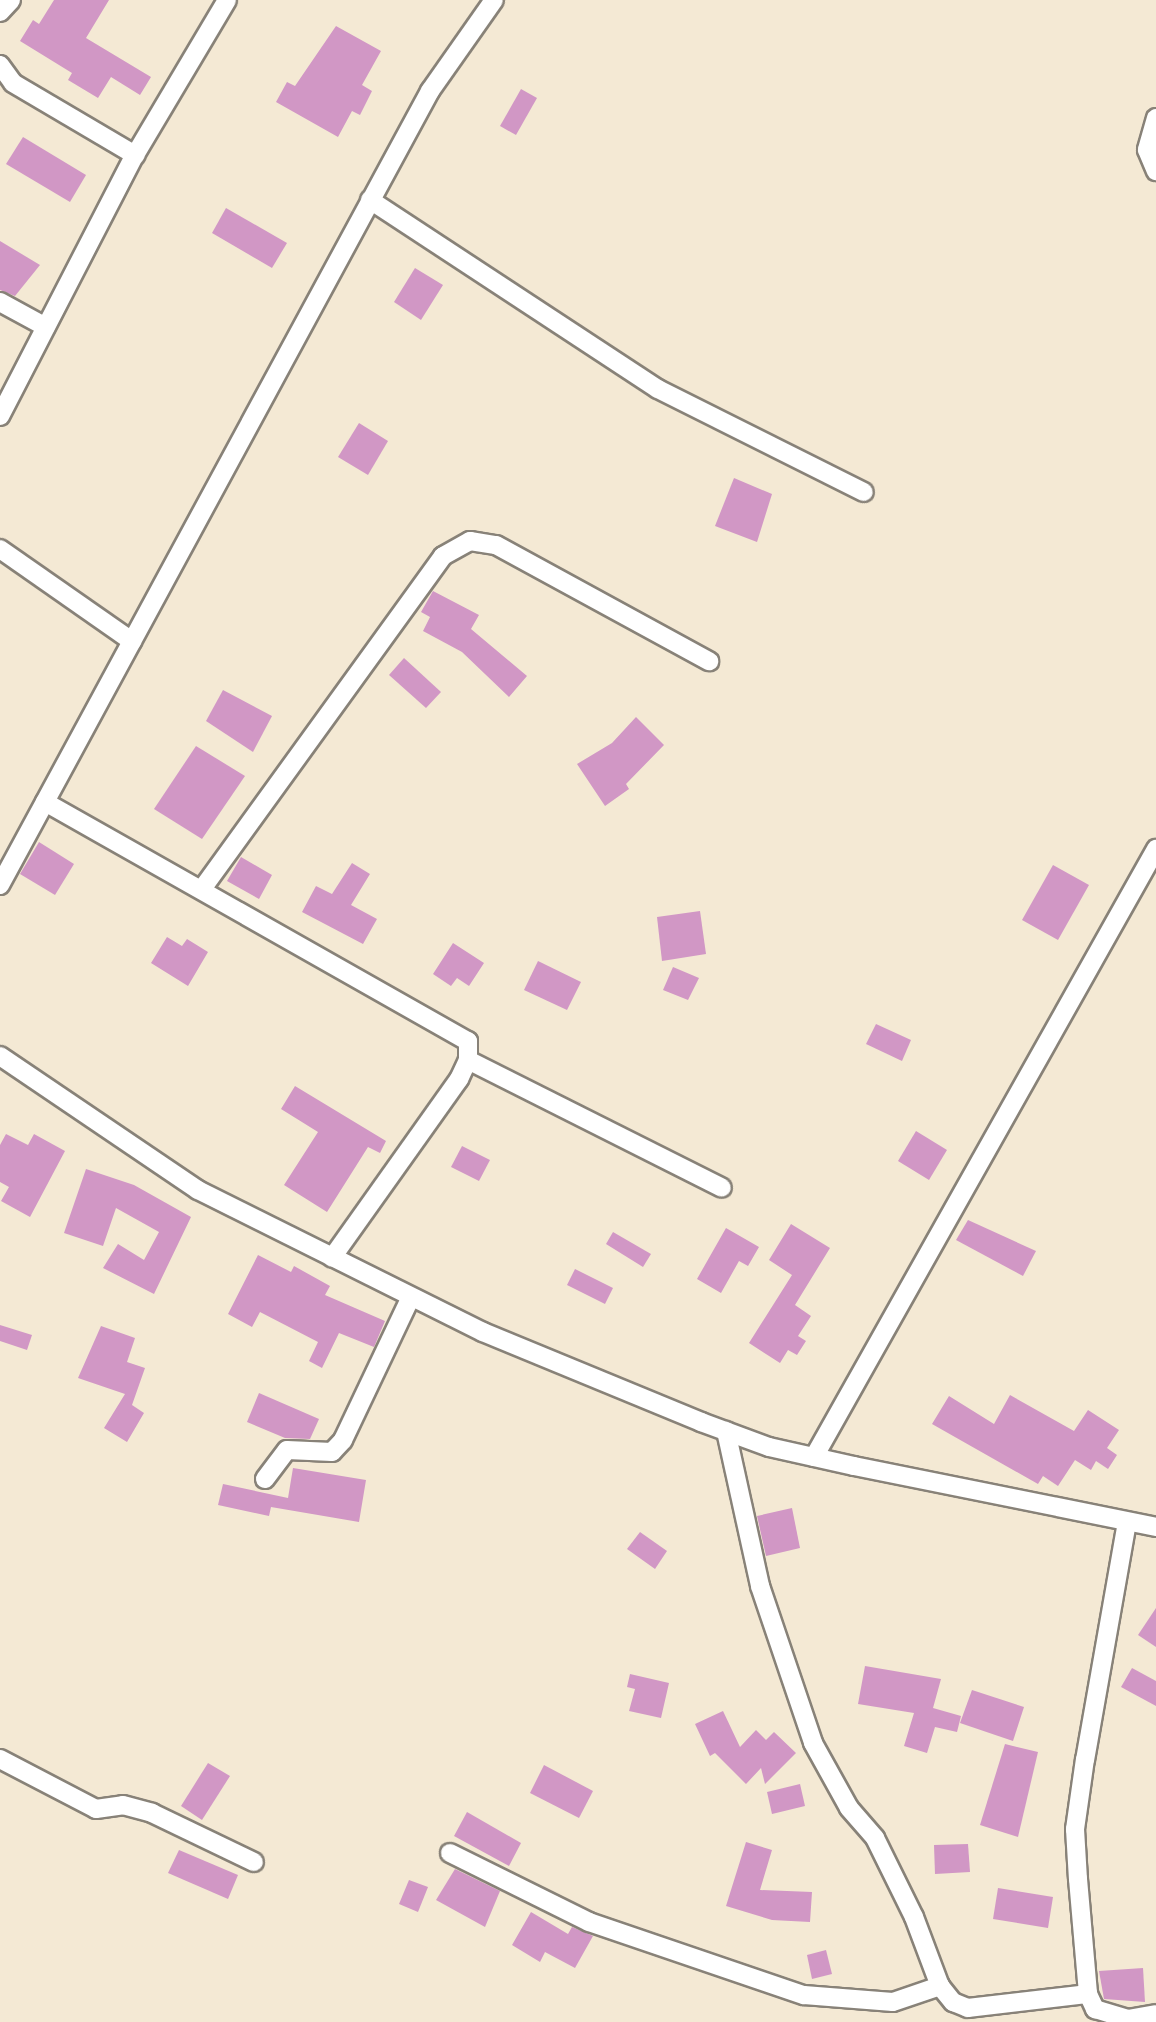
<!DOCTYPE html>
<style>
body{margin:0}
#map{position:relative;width:1156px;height:2022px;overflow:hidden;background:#f4e9d4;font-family:Pangolin,sans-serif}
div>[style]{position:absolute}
.building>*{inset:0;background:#d197c5}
.roads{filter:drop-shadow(2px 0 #888278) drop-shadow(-2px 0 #888278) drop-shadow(0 2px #888278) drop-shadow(0 -2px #888278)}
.street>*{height:18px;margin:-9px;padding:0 9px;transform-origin:9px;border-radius:9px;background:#fff}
span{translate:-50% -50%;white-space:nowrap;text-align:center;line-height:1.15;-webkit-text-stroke:6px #f7f3e8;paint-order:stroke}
</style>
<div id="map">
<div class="building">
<i style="clip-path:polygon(54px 0,109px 0,86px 38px,151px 77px,140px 95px,111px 77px,98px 98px,68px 80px,72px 73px,20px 41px,33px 20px,39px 24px)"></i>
<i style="clip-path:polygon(336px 26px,381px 51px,362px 85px,372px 91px,360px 115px,352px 111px,338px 137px,276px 102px,287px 82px,295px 86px)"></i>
<i style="clip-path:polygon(521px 89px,537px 98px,516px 135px,500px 126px)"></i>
<i style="clip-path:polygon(23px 137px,86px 175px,70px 202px,6px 164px)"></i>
<i style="clip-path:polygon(226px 208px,287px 243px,272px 268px,212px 233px)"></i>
<i style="clip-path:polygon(0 241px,40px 265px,15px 296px,0 290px)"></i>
<i style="clip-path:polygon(415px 268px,443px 285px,421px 320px,394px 302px)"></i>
<i style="clip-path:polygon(359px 423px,388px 441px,368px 475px,338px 457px)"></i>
<i style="clip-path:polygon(734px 478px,772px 494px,757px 542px,715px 526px)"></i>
<i style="clip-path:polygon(433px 591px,479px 615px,471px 629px,527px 676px,509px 697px,462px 652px,423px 631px,430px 617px,421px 612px)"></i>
<i style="clip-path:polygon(404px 658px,441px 692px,426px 708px,389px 675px)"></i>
<i style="clip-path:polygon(223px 690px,272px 716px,253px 752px,206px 721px)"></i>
<i style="clip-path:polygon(636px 717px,664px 745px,626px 784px,629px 789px,605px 806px,577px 764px,612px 743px)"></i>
<i style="clip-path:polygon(196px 746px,245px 776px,202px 839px,154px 809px)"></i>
<i style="clip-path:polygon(39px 842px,74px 864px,55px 895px,20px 874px)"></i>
<i style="clip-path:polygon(241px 857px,272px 875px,259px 899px,227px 881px)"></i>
<i style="clip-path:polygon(352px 863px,370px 874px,351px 905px,377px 919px,363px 944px,302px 912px,316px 886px,332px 894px)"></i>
<i style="clip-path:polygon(1053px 865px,1089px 885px,1058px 940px,1022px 920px)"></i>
<i style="clip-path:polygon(700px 911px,706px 954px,662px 961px,657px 917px)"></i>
<i style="clip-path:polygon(167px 937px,182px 946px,187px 939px,208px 952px,188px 986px,151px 963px)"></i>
<i style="clip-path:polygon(453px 943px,484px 963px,469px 986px,457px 978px,451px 986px,433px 974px)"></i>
<i style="clip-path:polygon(538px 961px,581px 982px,567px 1010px,524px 990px)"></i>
<i style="clip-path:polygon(673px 967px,699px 978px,688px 1000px,663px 990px)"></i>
<i style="clip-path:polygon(876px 1024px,911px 1040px,902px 1061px,866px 1044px)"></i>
<i style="clip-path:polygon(295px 1086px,386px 1141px,380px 1153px,368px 1147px,327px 1212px,284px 1185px,318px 1132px,281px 1109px)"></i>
<i style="clip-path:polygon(916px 1131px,947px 1150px,929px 1180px,898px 1161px)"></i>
<i style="clip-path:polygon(6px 1134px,28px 1145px,34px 1134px,65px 1151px,30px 1217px,1px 1201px,9px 1187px,0 1182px,0 1145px)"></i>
<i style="clip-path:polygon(462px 1146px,490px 1160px,479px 1181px,451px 1167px)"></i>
<i style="clip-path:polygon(86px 1169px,134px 1185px,191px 1217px,154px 1294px,103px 1268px,118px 1244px,144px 1260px,159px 1232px,116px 1208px,103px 1246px,64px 1233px)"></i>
<i style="clip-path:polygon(968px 1220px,1036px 1251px,1023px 1276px,956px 1240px)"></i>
<i style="clip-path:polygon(791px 1224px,830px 1248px,795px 1305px,811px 1316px,798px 1336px,806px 1341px,797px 1355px,788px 1350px,780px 1363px,749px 1343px,792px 1275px,769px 1260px)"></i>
<i style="clip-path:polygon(726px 1228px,759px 1247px,748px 1266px,739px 1261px,721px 1293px,697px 1279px)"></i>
<i style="clip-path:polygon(613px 1232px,651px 1254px,643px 1267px,606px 1244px)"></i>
<i style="clip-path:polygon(258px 1255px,291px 1272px,294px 1266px,330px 1286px,325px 1295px,385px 1321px,374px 1347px,339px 1333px,322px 1368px,309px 1361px,318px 1342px,260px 1312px,252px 1327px,228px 1314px)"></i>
<i style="clip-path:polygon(575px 1269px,613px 1288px,605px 1304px,567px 1285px)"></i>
<i style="clip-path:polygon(0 1325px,32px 1335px,27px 1350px,0 1341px)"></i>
<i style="clip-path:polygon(101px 1326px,135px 1338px,127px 1362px,145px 1368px,132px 1405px,144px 1413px,127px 1442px,104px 1428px,125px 1394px,78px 1378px)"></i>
<i style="clip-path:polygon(259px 1393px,319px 1419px,310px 1439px,285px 1438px,247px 1422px)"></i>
<i style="clip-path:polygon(1010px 1395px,1074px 1431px,1088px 1410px,1119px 1430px,1107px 1448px,1117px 1455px,1108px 1469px,1096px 1461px,1091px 1470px,1075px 1460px,1058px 1486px,1043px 1476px,1038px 1484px,932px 1424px,949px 1396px,994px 1424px)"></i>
<i style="clip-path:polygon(293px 1468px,366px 1480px,359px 1522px,271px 1507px,269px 1516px,218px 1505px,223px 1484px,288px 1498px)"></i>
<i style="clip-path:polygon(792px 1508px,800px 1548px,766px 1556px,757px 1516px)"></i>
<i style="clip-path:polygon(640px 1532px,667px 1551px,655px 1569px,627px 1549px)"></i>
<i style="clip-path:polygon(1156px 1608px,1156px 1647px,1138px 1635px)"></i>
<i style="clip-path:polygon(865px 1666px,941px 1679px,933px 1708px,961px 1716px,957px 1732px,935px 1727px,927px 1753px,904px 1746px,914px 1713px,858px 1704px)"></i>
<i style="clip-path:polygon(1132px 1668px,1156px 1681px,1156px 1706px,1121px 1687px)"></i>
<i style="clip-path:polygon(630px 1674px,669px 1683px,661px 1718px,629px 1711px,635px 1689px,627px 1687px)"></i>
<i style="clip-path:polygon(972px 1690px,1024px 1707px,1013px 1741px,960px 1723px)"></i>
<i style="clip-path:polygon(723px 1711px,740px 1747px,756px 1730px,766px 1740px,774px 1732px,796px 1753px,765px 1784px,761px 1768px,746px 1784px,715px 1753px,710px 1756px,695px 1724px)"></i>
<i style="clip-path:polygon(1005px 1744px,1038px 1752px,1018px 1837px,980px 1825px)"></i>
<i style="clip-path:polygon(208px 1763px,230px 1776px,202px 1820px,181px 1806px)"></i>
<i style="clip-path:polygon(544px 1765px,593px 1791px,579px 1818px,530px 1793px)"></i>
<i style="clip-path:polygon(800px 1784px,805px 1806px,772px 1814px,767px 1792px)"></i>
<i style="clip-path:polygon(467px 1812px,521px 1843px,509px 1866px,454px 1836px)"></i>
<i style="clip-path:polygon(746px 1842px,772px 1850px,760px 1890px,812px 1892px,810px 1922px,772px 1920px,726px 1906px)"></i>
<i style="clip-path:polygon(968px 1844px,970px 1872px,935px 1874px,934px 1845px)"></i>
<i style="clip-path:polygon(179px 1850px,238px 1875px,228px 1899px,168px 1873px)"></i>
<i style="clip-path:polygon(455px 1869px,500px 1891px,485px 1927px,436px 1900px)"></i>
<i style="clip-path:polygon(409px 1880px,428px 1887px,418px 1912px,399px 1904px)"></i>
<i style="clip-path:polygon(998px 1888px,1053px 1897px,1048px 1928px,993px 1919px)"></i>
<i style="clip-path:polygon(531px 1912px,568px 1934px,572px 1927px,593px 1936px,575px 1968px,545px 1952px,540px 1962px,512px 1945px)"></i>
<i style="clip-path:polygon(826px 1950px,832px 1974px,812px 1979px,807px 1955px)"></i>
<i style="clip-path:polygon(1143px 1968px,1145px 2002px,1104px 1999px,1099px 1971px)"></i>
</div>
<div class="roads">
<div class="street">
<i style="left:0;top:12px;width:16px;rotate:-47deg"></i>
<i style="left:0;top:65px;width:22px;rotate:54deg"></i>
<i style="left:13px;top:83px;width:142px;rotate:30.5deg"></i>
<i style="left:1156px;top:118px;width:33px;rotate:106deg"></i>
<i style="left:1147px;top:150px;width:23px;rotate:67deg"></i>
<i style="left:370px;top:200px;width:344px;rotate:33.3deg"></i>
<i style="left:658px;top:389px;width:230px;rotate:26.6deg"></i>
<i style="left:0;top:302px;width:52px;rotate:28.5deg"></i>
<i style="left:0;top:416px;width:294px;rotate:-62.7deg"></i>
<i style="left:135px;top:155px;width:180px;rotate:-59.3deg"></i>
<i style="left:0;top:549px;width:161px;rotate:34.9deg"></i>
<i style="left:45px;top:802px;width:486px;rotate:29.5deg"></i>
<i style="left:468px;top:1041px;width:19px;rotate:90deg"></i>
<i style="left:468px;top:1060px;width:21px;rotate:115deg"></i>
<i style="left:459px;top:1079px;width:219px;rotate:125.4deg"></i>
<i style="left:0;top:885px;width:903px;rotate:-61.56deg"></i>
<i style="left:430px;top:91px;width:111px;rotate:-54.9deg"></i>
<i style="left:202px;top:889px;width:411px;rotate:-54.1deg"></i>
<i style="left:443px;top:556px;width:31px;rotate:-29deg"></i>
<i style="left:470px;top:541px;width:26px;rotate:9deg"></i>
<i style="left:496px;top:545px;width:243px;rotate:28.6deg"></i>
<i style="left:0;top:1056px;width:239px;rotate:34.1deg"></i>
<i style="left:198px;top:1190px;width:318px;rotate:26.5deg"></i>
<i style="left:483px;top:1332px;width:236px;rotate:22.4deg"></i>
<i style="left:701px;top:1422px;width:72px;rotate:20.2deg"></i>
<i style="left:769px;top:1447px;width:87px;rotate:12.6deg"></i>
<i style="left:854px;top:1466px;width:308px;rotate:11.4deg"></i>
<i style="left:468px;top:1060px;width:284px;rotate:26.7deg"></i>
<i style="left:726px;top:1431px;width:159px;rotate:77.6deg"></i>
<i style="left:760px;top:1586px;width:166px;rotate:71.3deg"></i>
<i style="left:813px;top:1743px;width:74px;rotate:61deg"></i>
<i style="left:849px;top:1808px;width:40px;rotate:49deg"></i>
<i style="left:875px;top:1838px;width:88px;rotate:63.7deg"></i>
<i style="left:914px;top:1917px;width:74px;rotate:69.4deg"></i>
<i style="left:940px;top:1986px;width:21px;rotate:51deg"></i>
<i style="left:953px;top:2002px;width:16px;rotate:22deg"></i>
<i style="left:968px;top:2008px;width:121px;rotate:-6.7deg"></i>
<i style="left:814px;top:1457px;width:698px;rotate:-60.64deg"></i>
<i style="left:265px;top:1479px;width:36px;rotate:-53deg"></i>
<i style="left:287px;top:1450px;width:45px;rotate:2.5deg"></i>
<i style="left:332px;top:1452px;width:16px;rotate:-47deg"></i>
<i style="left:343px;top:1440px;width:158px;rotate:-64.6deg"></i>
<i style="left:1127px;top:1522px;width:241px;rotate:100deg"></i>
<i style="left:1085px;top:1759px;width:71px;rotate:98.1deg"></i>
<i style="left:1075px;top:1829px;width:50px;rotate:86.6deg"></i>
<i style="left:1078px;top:1879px;width:115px;rotate:85deg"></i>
<i style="left:1088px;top:1994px;width:17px;rotate:65deg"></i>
<i style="left:1095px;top:2009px;width:34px;rotate:17deg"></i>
<i style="left:1128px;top:2019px;width:28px;rotate:-10deg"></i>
<i style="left:0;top:1759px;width:108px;rotate:27.5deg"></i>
<i style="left:96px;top:1809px;width:27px;rotate:-8deg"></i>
<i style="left:123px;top:1805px;width:30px;rotate:15deg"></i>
<i style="left:152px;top:1813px;width:113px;rotate:25.7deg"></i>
<i style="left:450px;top:1853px;width:155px;rotate:26.4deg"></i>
<i style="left:589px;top:1922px;width:227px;rotate:18.8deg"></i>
<i style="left:804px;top:1995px;width:89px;rotate:4.5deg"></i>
<i style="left:893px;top:2002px;width:50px;rotate:-18.8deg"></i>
</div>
</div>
</div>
